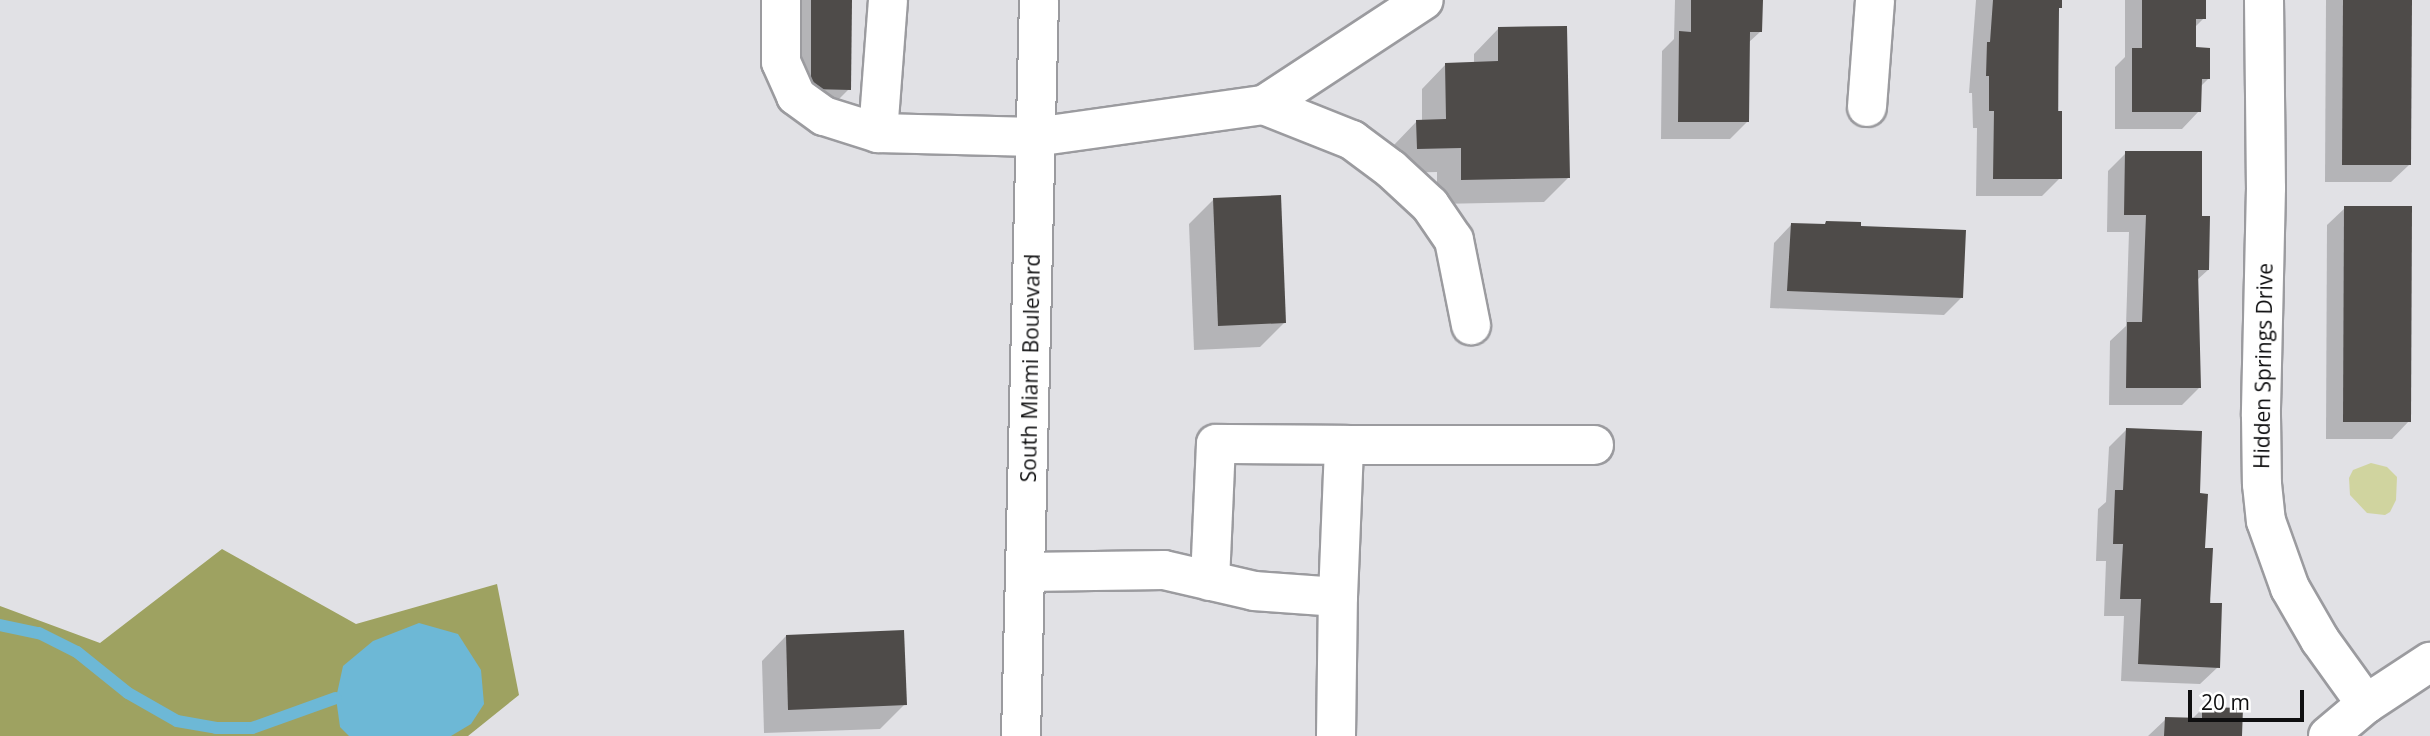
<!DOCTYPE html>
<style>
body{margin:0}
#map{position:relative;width:2430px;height:736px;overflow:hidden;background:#e1e1e5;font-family:"Open Sans",sans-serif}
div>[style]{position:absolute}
.green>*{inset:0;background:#d0d49f}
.forest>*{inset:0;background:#9ea261}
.water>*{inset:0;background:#6db8d6}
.shadow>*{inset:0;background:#0003}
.stream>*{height:12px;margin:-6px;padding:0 6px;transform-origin:6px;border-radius:6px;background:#6db8d6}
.building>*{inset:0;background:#4e4b49}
.roads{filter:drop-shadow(2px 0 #9b9b9f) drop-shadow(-2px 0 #9b9b9f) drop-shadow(0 2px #9b9b9f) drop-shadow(0 -2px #9b9b9f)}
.minor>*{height:38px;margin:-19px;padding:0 19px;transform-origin:19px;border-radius:19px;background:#fff}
.major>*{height:38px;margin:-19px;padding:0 19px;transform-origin:19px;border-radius:19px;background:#fff}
span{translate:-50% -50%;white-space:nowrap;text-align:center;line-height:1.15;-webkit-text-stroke:7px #fff;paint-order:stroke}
.street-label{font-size:21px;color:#0f0f10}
.scale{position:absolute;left:2188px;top:690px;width:116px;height:32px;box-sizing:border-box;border:4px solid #0f0f10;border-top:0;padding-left:9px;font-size:21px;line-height:24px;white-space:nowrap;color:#0f0f10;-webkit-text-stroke:5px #fff;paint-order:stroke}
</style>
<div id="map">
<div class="green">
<i style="clip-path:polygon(2371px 463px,2387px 467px,2397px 477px,2396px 500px,2390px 512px,2385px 515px,2367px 513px,2350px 495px,2349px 478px,2353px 470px)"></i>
</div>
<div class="forest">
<i style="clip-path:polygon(222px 549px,356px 624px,497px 584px,519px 695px,468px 736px,0 736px,0 606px,100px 643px)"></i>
</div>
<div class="water">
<i style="clip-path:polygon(419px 623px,458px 634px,481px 670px,484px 704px,471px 724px,451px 736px,349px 736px,340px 727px,336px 698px,343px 666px,373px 641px)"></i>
</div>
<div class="shadow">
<i style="clip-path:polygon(787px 0,851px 0,849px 89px,824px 114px,787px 113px)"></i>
<i style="clip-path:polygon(1675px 0,1760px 0,1760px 32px,1748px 43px,1747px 122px,1730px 139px,1661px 139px,1662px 51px,1674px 39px)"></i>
<i style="clip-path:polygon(1976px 0,2060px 0,2057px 10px,2060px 178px,2042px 196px,1976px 196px,1977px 128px,1973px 128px,1972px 93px,1969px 93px)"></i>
<i style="clip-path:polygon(2125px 0,2204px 0,2204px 18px,2194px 28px,2194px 49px,2209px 78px,2200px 87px,2199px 111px,2182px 129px,2115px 129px,2115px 67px,2125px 57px)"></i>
<i style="clip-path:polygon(2326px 0,2410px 0,2409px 165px,2391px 182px,2325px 182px)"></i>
<i style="clip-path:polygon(1498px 29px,1569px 177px,1544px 202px,1437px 204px,1437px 172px,1393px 173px,1393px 146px,1417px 121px,1422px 121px,1422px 89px,1446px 64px,1474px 64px,1474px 54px)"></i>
<i style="clip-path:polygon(2126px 153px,2208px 270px,2197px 280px,2200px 387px,2182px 405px,2109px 405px,2110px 341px,2126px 326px,2129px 232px,2107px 232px,2108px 171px)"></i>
<i style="clip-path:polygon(1214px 199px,1285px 322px,1260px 347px,1194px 350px,1189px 224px)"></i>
<i style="clip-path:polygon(2345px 208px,2409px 421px,2392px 439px,2326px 439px,2327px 225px)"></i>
<i style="clip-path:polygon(1791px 225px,1859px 228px,1962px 297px,1944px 315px,1770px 308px,1774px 243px)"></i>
<i style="clip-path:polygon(2126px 430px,2198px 495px,2218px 667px,2200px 684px,2121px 681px,2124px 616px,2104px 616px,2106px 561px,2096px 561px,2098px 509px,2106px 502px,2109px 447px)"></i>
<i style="clip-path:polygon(786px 636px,905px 704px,880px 729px,764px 733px,762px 661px)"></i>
<i style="clip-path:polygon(2203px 708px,2241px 736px,2148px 736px,2166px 719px,2192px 719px)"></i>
</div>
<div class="stream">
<i style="left:0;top:625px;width:40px;rotate:12deg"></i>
<i style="left:39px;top:633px;width:42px;rotate:26.6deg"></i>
<i style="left:77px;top:652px;width:65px;rotate:38.8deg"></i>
<i style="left:128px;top:693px;width:56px;rotate:29.7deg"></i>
<i style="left:177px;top:721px;width:40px;rotate:10deg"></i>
<i style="left:216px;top:728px;width:36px"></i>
<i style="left:252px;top:728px;width:89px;rotate:-19.7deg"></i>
</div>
<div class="building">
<i style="clip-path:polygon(811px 0,852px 0,851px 90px,811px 89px)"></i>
<i style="clip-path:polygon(1691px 0,1763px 0,1762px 32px,1750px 32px,1749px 122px,1678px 122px,1679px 31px,1691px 32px)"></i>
<i style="clip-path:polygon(1993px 0,2062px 0,2062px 8px,2059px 8px,2058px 111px,2062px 111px,2062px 179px,1993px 179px,1994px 111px,1989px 111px,1989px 76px,1986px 76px,1987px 42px,1990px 42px)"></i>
<i style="clip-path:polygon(2142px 0,2206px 0,2206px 19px,2196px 19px,2196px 47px,2210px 48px,2210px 79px,2202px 79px,2201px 112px,2132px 112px,2132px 48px,2142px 48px)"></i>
<i style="clip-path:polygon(2343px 0,2412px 0,2411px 165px,2342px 165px)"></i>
<i style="clip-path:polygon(1567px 26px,1570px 178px,1461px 180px,1461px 148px,1417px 149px,1416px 120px,1446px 119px,1445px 63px,1498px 61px,1498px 27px)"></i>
<i style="clip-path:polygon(2125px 151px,2202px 151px,2202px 216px,2210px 216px,2209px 270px,2198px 270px,2201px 388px,2126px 388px,2127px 322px,2142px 322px,2146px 215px,2124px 215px)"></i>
<i style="clip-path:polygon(1281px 195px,1286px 323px,1218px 326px,1213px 198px)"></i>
<i style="clip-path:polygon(2344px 206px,2412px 206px,2411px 422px,2343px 422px)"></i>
<i style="clip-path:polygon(1826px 221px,1861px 222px,1861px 226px,1966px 230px,1963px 298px,1787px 291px,1791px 223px,1825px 224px)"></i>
<i style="clip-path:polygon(2126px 428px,2202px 431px,2200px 493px,2208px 494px,2205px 548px,2213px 548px,2210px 603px,2222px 603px,2220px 668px,2138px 664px,2141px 599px,2120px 599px,2123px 544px,2113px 544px,2115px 490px,2123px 490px)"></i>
<i style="clip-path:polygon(904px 630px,907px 705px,788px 710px,786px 635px)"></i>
<i style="clip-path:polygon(2202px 707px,2243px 708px,2242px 736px,2164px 736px,2165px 717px,2202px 718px)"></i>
</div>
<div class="roads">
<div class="minor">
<i style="left:781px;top:0;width:62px;rotate:90deg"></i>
<i style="left:781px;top:62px;width:37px;rotate:66deg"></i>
<i style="left:796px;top:96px;width:34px;rotate:36deg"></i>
<i style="left:824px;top:116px;width:57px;rotate:17.5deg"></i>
<i style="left:878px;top:133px;width:157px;rotate:1.5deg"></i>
<i style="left:1035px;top:137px;width:231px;rotate:-8deg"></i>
<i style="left:1264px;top:105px;width:191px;rotate:-33.3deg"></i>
<i style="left:2264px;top:0;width:188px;rotate:89.4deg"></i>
<i style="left:2266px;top:188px;width:228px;rotate:91.3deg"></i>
<i style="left:2261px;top:416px;width:68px;rotate:89.2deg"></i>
<i style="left:2262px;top:484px;width:37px;rotate:84deg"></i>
<i style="left:2266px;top:521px;width:71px;rotate:70.3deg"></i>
<i style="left:2290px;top:588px;width:60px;rotate:60deg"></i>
<i style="left:2320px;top:640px;width:79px;rotate:54.3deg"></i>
<i style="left:1264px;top:105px;width:95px;rotate:21.7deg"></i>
<i style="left:1352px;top:140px;width:49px;rotate:36.6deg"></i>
<i style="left:1391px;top:169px;width:53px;rotate:42.7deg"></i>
<i style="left:1430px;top:205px;width:42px;rotate:55.6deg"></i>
<i style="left:1454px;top:240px;width:87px;rotate:78.7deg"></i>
<i style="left:1867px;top:107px;width:107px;rotate:-85.7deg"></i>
<i style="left:878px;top:133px;width:133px;rotate:-85.7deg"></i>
<i style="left:1025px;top:572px;width:139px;rotate:-0.8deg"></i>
<i style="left:1164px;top:570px;width:92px;rotate:13.1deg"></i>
<i style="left:1254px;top:591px;width:84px;rotate:4.1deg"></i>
<i style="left:1338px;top:597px;width:152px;rotate:-87.7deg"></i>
<i style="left:1344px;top:445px;width:250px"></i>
<i style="left:1210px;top:581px;width:137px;rotate:-87.5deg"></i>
<i style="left:1216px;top:444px;width:128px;rotate:0.4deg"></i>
<i style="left:1336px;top:736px;width:139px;rotate:-89.2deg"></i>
<i style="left:2328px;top:736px;width:50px;rotate:-40.1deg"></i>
<i style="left:2366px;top:704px;width:77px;rotate:-33.3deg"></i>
</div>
<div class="major">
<i style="left:1021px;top:736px;width:736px;rotate:-88.6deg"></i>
</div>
</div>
<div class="street-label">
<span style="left:2263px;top:366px;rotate:-89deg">Hidden Springs Drive</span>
<span style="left:1030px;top:368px;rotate:-89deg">South Miami Boulevard</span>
</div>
<div class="scale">20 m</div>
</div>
